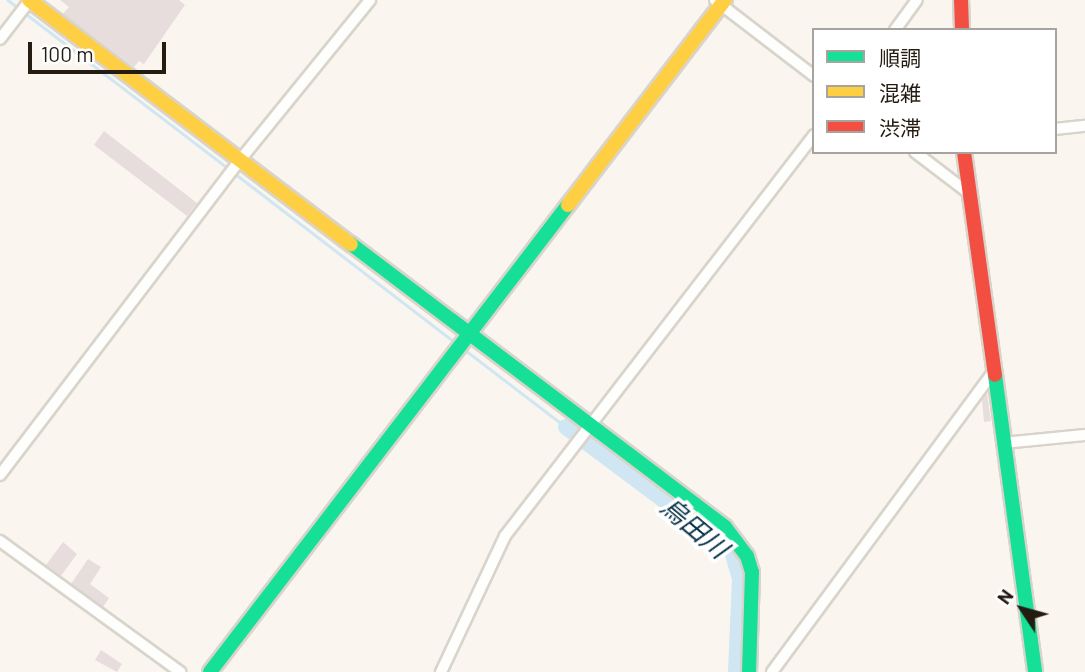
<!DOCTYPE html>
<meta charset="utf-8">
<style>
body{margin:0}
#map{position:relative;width:1085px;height:672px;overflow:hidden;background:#faf6ef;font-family:Barlow,"Noto Sans JP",sans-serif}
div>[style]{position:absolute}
.stream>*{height:2.5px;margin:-1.25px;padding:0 1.25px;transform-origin:1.25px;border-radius:1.25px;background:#d0e6f2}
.river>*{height:16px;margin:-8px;padding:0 8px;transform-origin:8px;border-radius:8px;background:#d0e6f2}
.building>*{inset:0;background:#e6dddc}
.roads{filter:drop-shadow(2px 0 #d9d4cb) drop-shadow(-2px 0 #d9d4cb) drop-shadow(0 2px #d9d4cb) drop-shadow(0 -2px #d9d4cb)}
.street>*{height:10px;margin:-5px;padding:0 5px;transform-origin:5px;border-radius:5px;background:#fefefd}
.fast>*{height:14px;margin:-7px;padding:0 7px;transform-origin:7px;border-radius:7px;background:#16e098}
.slow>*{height:14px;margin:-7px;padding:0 7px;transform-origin:7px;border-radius:7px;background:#ffcf43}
.jam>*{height:14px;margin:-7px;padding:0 7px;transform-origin:7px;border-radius:7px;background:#f24e42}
span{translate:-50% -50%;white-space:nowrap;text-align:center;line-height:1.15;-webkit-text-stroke:7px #fff;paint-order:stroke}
.water-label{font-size:26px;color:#043046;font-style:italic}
.legend{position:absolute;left:812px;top:28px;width:245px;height:126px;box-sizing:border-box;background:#fff;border:2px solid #a7a4a0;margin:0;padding:9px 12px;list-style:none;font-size:21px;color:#241c11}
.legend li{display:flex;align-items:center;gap:14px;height:35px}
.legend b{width:35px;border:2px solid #a7a4a0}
.north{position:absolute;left:987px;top:574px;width:70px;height:70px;-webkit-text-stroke:5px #fff;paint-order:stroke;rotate:306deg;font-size:19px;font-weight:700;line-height:28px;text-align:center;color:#241c11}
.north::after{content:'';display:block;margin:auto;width:24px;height:32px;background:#241c11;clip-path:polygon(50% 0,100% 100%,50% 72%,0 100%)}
.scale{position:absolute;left:28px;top:42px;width:138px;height:32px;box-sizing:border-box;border:4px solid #241c11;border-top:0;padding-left:9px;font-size:21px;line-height:24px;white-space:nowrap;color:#241c11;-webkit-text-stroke:5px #fff;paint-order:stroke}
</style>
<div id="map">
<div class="stream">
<i style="left:8px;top:0;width:15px;rotate:37deg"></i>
<i style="left:25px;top:13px;width:255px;rotate:37.4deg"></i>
<i style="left:233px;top:172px;width:281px;rotate:37.5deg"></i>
<i style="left:464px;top:349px;width:128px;rotate:37.4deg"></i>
</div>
<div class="river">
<i style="left:566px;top:427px;width:207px;rotate:36.8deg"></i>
<i style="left:732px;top:551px;width:29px;rotate:74deg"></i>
<i style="left:740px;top:579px;width:93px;rotate:92.5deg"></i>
</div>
<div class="building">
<i style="clip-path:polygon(60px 0,179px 0,185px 5px,144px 64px,139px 61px,134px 67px,63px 14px,69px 7px)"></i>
<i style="clip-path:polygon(104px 131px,197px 203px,187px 216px,94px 145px)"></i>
<i style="clip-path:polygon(987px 393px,991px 421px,984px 422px,982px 400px)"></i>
<i style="clip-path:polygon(63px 542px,77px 554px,61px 576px,46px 565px)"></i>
<i style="clip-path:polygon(88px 559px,101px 567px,90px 584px,109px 598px,103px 607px,71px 584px)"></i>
<i style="clip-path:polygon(101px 650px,122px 664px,117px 672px,95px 660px)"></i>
</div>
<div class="roads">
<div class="street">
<i style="left:715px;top:0;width:125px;rotate:37.5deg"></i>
<i style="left:895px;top:30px;width:37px;rotate:-54deg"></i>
<i style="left:0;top:39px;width:49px;rotate:-52.4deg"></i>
<i style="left:1055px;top:129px;width:30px;rotate:-6deg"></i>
<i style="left:915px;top:152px;width:64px;rotate:37.4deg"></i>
<i style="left:1003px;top:443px;width:82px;rotate:-5.6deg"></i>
<i style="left:0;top:475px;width:390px;rotate:-52.7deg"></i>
<i style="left:236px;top:165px;width:213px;rotate:-50.9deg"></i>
<i style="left:0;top:541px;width:223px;rotate:36deg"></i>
<i style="left:441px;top:672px;width:150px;rotate:-64.8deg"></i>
<i style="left:505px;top:536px;width:506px;rotate:-52.38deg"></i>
<i style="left:772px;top:672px;width:374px;rotate:-53.6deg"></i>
</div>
<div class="fast">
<i style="left:351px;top:244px;width:469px;rotate:37.1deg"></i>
<i style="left:725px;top:527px;width:36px;rotate:53deg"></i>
<i style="left:747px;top:556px;width:17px;rotate:73deg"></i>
<i style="left:752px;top:572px;width:100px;rotate:91.7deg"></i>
<i style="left:995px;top:375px;width:300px;rotate:82.3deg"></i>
<i style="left:210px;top:672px;width:588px;rotate:-52.53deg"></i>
</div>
<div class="slow">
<i style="left:29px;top:0;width:404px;rotate:37.2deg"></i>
<i style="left:568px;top:205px;width:258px;rotate:-52.6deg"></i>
</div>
<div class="jam">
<i style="left:961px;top:0;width:30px;rotate:88deg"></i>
<i style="left:964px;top:152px;width:225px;rotate:82.1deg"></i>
</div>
</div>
<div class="water-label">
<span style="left:695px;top:527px;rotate:40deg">烏田川</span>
</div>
<ul class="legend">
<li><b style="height:9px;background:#16e098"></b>順調</li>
<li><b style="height:9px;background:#ffcf43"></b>混雑</li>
<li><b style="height:9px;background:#f24e42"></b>渋滞</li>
</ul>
<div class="north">N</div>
<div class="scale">100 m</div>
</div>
